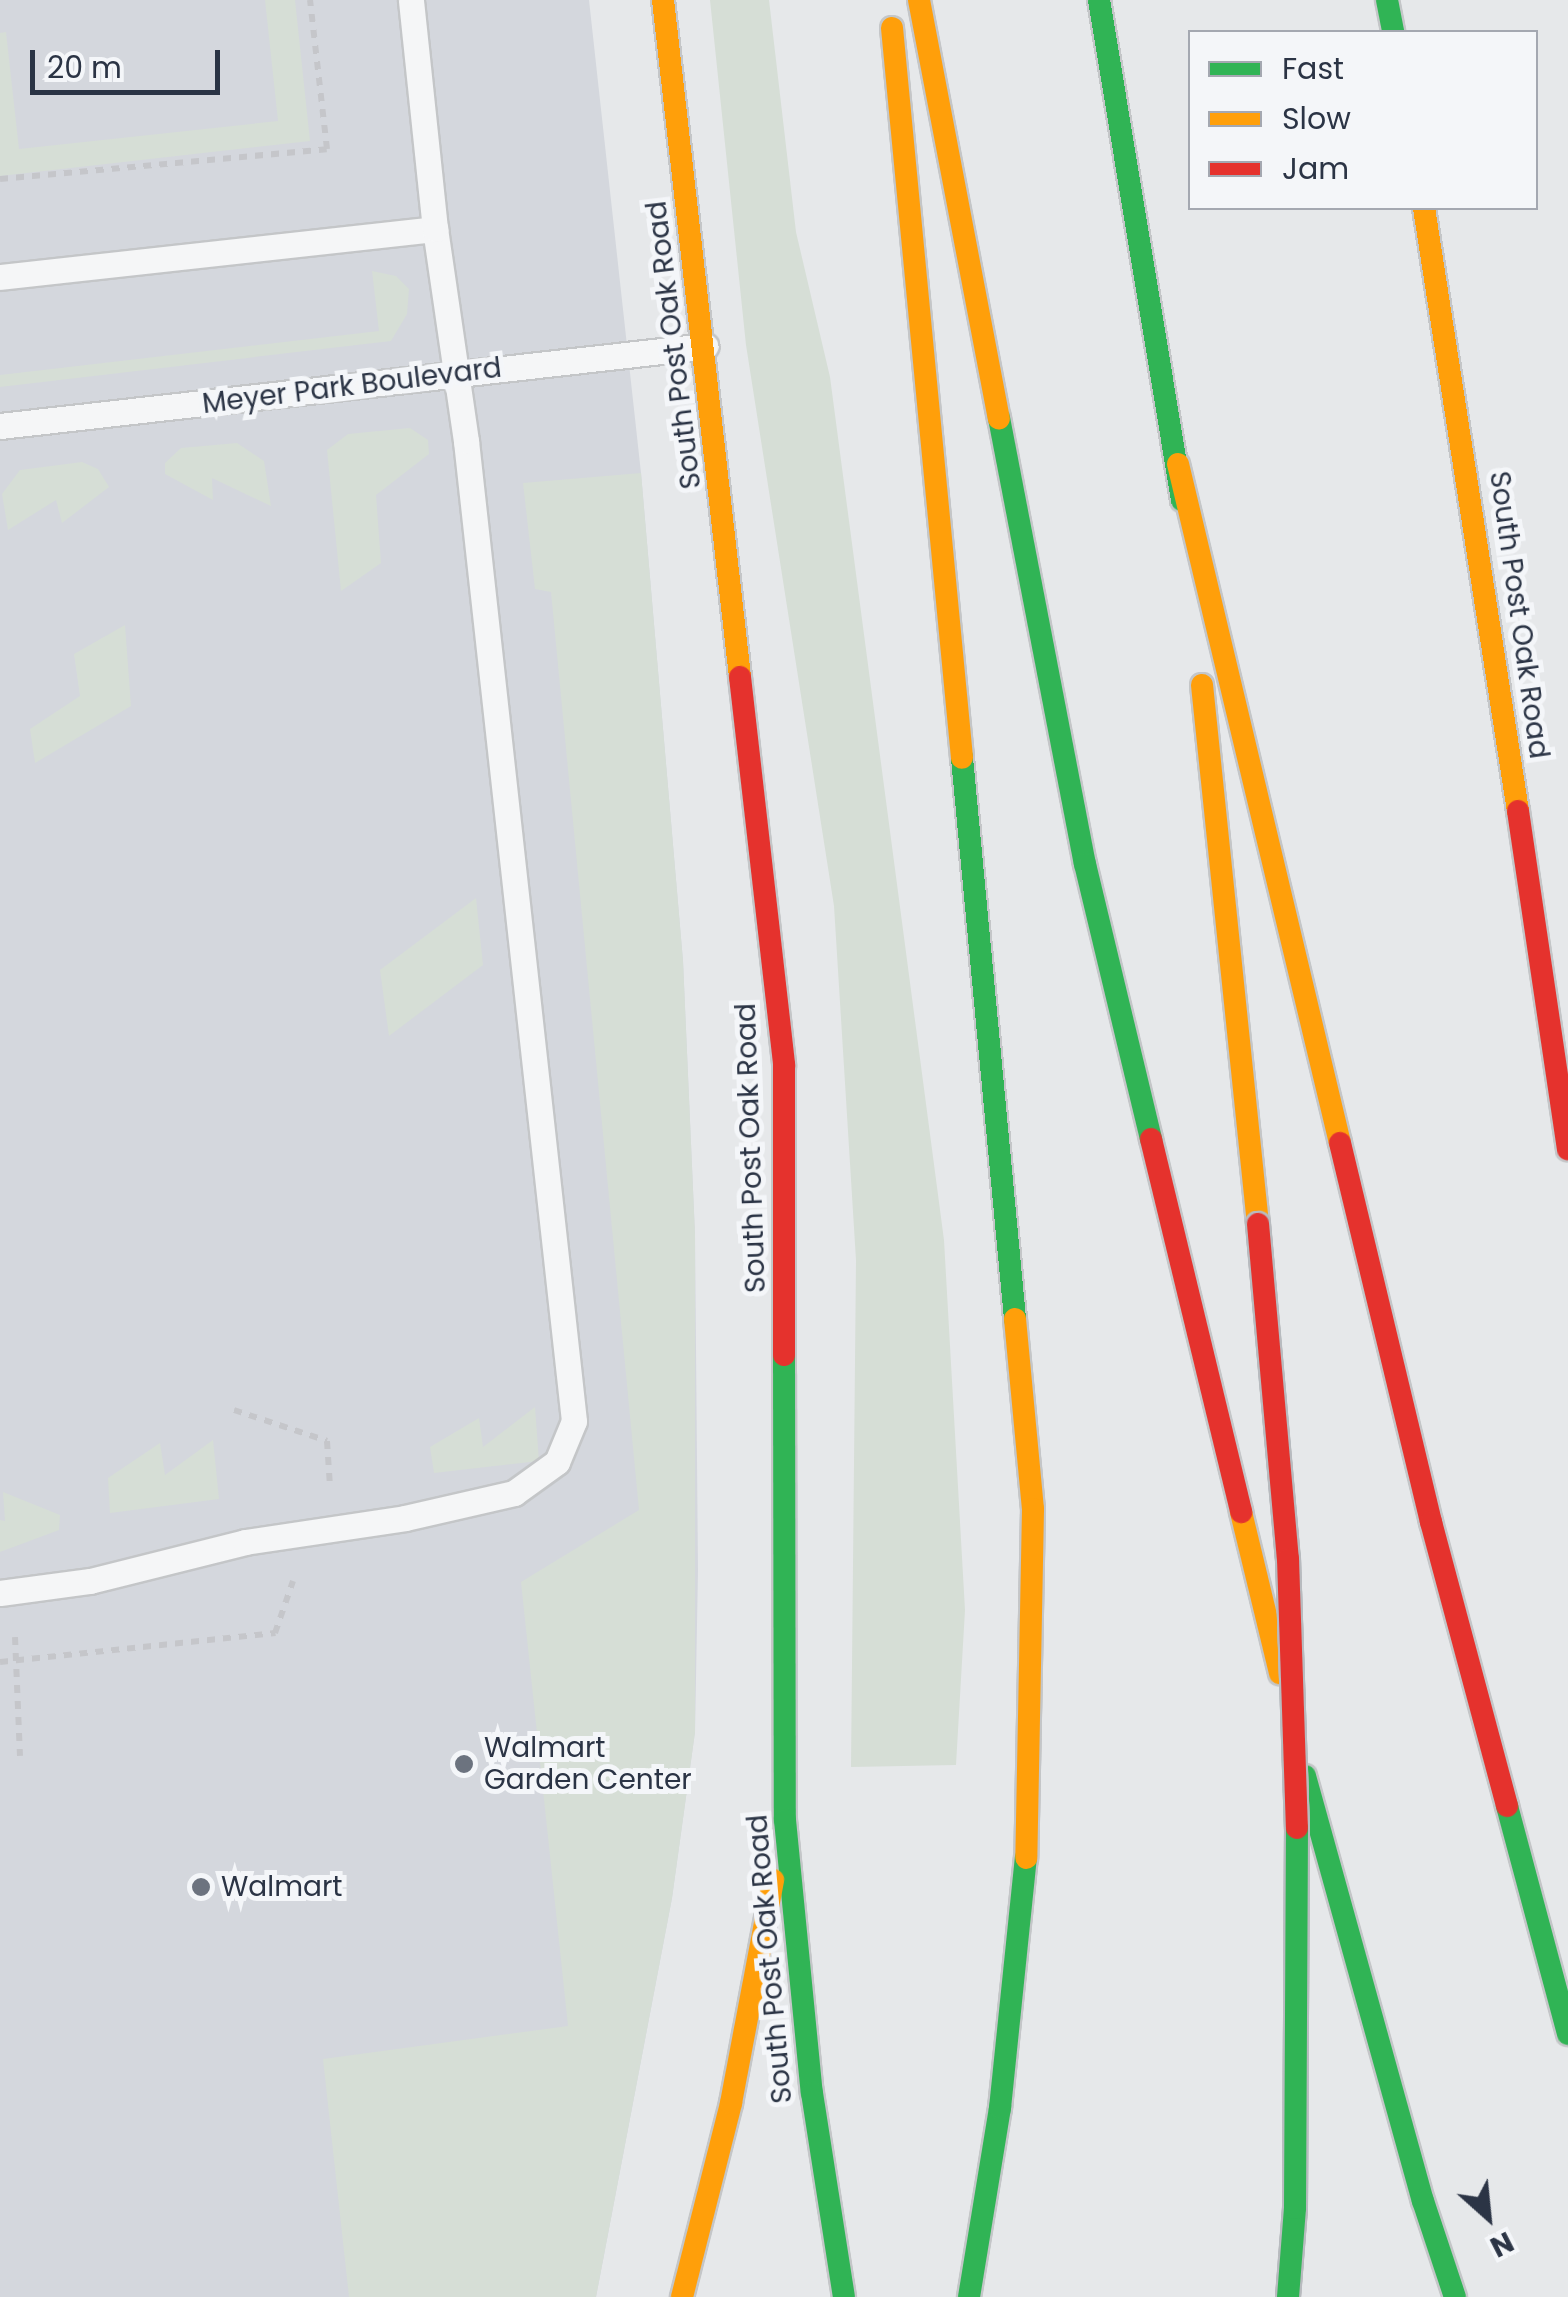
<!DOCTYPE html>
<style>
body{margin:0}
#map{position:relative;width:1568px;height:2297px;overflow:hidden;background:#e6e8ea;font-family:Poppins,sans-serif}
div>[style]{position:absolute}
.built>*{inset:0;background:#d4d7dd}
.green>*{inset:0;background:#d6ded6}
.path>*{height:6px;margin-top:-3px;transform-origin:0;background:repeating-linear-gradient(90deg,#c5c6ca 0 8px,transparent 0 16px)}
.roads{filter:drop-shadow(2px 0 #c4c6c8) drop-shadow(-2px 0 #c4c6c8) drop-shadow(0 2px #c4c6c8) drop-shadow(0 -2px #c4c6c8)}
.lane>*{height:25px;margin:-12.5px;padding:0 12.5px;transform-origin:12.5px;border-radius:12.5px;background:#f5f6f7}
.fast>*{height:22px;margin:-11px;padding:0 11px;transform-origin:11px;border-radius:11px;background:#30b455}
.slow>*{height:22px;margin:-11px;padding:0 11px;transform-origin:11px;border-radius:11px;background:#ff9f0a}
.jam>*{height:22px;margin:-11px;padding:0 11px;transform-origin:11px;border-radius:11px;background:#e5322d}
.bridges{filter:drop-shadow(2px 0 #b8bbbf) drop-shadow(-2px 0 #b8bbbf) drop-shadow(0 2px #b8bbbf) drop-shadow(0 -2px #b8bbbf)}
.fast-bridge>*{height:22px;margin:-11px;padding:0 11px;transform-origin:11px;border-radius:11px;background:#30b455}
.jam-bridge>*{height:22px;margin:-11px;padding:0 11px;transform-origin:11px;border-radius:11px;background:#e5322d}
.dots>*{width:28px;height:28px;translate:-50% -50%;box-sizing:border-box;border:5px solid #f4f6f9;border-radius:50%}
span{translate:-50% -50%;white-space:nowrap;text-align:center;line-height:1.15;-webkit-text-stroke:10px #f4f6f9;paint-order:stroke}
.street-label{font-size:28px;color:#2b3445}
.poi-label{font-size:28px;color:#2b3445}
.left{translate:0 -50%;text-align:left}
.legend{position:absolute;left:1188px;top:30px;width:350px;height:180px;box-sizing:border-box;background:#f4f6f9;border:2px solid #a4a8b1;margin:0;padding:12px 18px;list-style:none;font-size:30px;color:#2b3445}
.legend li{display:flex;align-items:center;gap:20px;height:50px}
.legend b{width:50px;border:2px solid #a4a8b1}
.north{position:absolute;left:1438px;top:2167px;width:100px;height:100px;-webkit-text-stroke:8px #f4f6f9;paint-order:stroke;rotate:153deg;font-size:28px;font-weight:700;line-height:40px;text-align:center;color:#2b3445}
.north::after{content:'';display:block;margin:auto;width:35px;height:45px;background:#2b3445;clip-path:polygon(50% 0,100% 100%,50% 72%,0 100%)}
.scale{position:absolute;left:30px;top:50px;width:190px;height:45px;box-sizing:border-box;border:5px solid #2b3445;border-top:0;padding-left:12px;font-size:30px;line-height:35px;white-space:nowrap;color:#2b3445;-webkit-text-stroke:8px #f4f6f9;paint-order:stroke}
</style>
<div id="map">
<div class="built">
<i style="clip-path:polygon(0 0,589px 0,641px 473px,683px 961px,695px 1235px,698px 1571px,695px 1732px,672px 1898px,596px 2297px,0 2297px)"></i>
</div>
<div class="green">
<i style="clip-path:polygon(265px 0,295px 0,310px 141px,0 176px,0 33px,6px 32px,19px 149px,278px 121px)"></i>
<i style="clip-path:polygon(710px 0,769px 0,796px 232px,830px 377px,944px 1240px,965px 1610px,956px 1765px,851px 1767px,856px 1260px,834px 906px,746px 345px)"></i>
<i style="clip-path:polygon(372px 271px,396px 276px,409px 289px,407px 314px,391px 341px,0 387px,0 375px,379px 331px)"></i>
<i style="clip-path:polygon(410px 428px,428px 440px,429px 454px,376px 495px,381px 563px,341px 591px,327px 450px,348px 434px)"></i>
<i style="clip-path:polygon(237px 443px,264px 461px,271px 506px,212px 478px,213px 500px,165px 474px,165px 463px,181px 448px)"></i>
<i style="clip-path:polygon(82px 462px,98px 469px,109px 487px,62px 523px,56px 500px,8px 530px,2px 494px,20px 470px)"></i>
<i style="clip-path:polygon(641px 473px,683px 961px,695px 1235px,695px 1732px,672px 1898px,596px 2297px,349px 2297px,323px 2059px,568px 2026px,521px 1582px,639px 1510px,551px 592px,535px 589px,523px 483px)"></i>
<i style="clip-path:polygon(125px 625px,131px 706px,35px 763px,30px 729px,80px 696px,74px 654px)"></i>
<i style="clip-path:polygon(476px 898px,483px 965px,389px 1036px,380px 970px)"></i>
<i style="clip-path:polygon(535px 1407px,539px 1461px,434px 1473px,430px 1447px,479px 1418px,483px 1447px)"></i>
<i style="clip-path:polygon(213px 1440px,219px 1499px,110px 1513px,108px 1478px,160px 1443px,165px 1475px)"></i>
<i style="clip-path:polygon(3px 1492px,60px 1515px,59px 1530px,0 1552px,0 1520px,5px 1521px)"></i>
</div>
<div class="path">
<i style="left:0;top:179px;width:328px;rotate:-5.2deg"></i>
<i style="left:327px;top:149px;width:150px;rotate:-96.5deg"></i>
<i style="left:234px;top:1410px;width:98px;rotate:18.4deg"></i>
<i style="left:327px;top:1441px;width:45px;rotate:86.2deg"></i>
<i style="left:15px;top:1637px;width:119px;rotate:87.6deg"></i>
<i style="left:0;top:1662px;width:277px;rotate:-6deg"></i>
<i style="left:275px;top:1633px;width:55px;rotate:-70.9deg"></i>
</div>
<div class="roads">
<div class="lane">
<i style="left:0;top:277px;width:438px;rotate:-6.3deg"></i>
<i style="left:0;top:426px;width:710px;rotate:-6.47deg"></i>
<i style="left:0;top:1593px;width:91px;rotate:-7.6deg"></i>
<i style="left:90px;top:1581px;width:160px;rotate:-14.1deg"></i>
<i style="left:245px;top:1542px;width:162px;rotate:-8.5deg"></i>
<i style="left:405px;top:1518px;width:112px;rotate:-12.9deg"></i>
<i style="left:514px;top:1493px;width:53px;rotate:-35.8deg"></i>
<i style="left:557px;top:1462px;width:44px;rotate:-67.5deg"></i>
<i style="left:574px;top:1421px;width:986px;rotate:-96.29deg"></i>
<i style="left:466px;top:441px;width:214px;rotate:-98.3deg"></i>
<i style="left:435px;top:229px;width:230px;rotate:-96deg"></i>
</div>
<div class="fast">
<i style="left:1099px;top:0;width:507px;rotate:80.57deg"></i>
<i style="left:1387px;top:0;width:33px;rotate:79deg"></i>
<i style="left:999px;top:418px;width:454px;rotate:79.1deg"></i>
<i style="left:1085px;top:864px;width:283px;rotate:76.5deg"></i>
<i style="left:962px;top:758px;width:563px;rotate:84.6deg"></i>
<i style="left:784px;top:1355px;width:465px;rotate:89.9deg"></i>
<i style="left:785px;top:1820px;width:274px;rotate:84.4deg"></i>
<i style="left:812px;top:2093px;width:206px;rotate:81.1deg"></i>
<i style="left:1305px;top:1776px;width:441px;rotate:74.5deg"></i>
<i style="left:1423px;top:2201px;width:101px;rotate:71.6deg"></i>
<i style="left:1507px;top:1806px;width:236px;rotate:75deg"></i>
<i style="left:969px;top:2297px;width:192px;rotate:-80.7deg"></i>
<i style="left:1000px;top:2108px;width:251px;rotate:-84.1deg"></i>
</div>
<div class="slow">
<i style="left:663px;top:0;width:681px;rotate:83.51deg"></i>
<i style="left:919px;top:0;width:426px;rotate:79.2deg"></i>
<i style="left:892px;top:28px;width:733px;rotate:84.52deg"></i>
<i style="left:1424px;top:208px;width:610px;rotate:81.14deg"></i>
<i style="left:1178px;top:464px;width:698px;rotate:76.58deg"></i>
<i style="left:1202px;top:685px;width:542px;rotate:84.07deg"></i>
<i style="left:1015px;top:1319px;width:191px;rotate:84.6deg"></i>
<i style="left:1033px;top:1509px;width:349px;rotate:91.1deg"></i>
<i style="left:1241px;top:1512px;width:166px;rotate:76.4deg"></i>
<i style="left:682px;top:2297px;width:200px;rotate:-75.8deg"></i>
<i style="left:731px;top:2103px;width:227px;rotate:-79.3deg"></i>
</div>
<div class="jam">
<i style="left:740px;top:677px;width:390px;rotate:83.5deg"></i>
<i style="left:784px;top:1065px;width:290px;rotate:90deg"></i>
<i style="left:1518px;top:811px;width:342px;rotate:81.6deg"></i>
<i style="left:1151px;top:1139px;width:384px;rotate:76.4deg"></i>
<i style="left:1340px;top:1143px;width:390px;rotate:76.5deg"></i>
<i style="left:1431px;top:1522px;width:294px;rotate:75deg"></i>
</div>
</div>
<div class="bridges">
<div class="fast-bridge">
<i style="left:1288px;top:2297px;width:89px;rotate:-85.5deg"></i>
<i style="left:1295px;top:2208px;width:380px;rotate:-89.7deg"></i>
</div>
<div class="jam-bridge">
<i style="left:1258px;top:1224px;width:336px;rotate:84.9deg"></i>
<i style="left:1288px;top:1559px;width:269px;rotate:88.1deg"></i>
</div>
</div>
<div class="dots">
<i style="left:464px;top:1764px;background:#6c737f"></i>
<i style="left:201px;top:1887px;background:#6c737f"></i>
</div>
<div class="street-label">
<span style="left:674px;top:345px;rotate:-97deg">South Post Oak Road</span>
<span style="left:352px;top:386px;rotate:-7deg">Meyer Park Boulevard</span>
<span style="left:1519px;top:615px;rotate:82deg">South Post Oak Road</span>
<span style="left:751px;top:1148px;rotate:-92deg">South Post Oak Road</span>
<span style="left:770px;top:1959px;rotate:-95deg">South Post Oak Road</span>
</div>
<div class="poi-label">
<span class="left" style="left:484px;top:1764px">Walmart<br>Garden Center</span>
<span class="left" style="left:221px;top:1887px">Walmart</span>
</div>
<ul class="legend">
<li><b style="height:12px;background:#30b455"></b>Fast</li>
<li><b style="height:12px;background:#ff9f0a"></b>Slow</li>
<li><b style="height:12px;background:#e5322d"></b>Jam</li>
</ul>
<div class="north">N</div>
<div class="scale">20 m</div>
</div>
